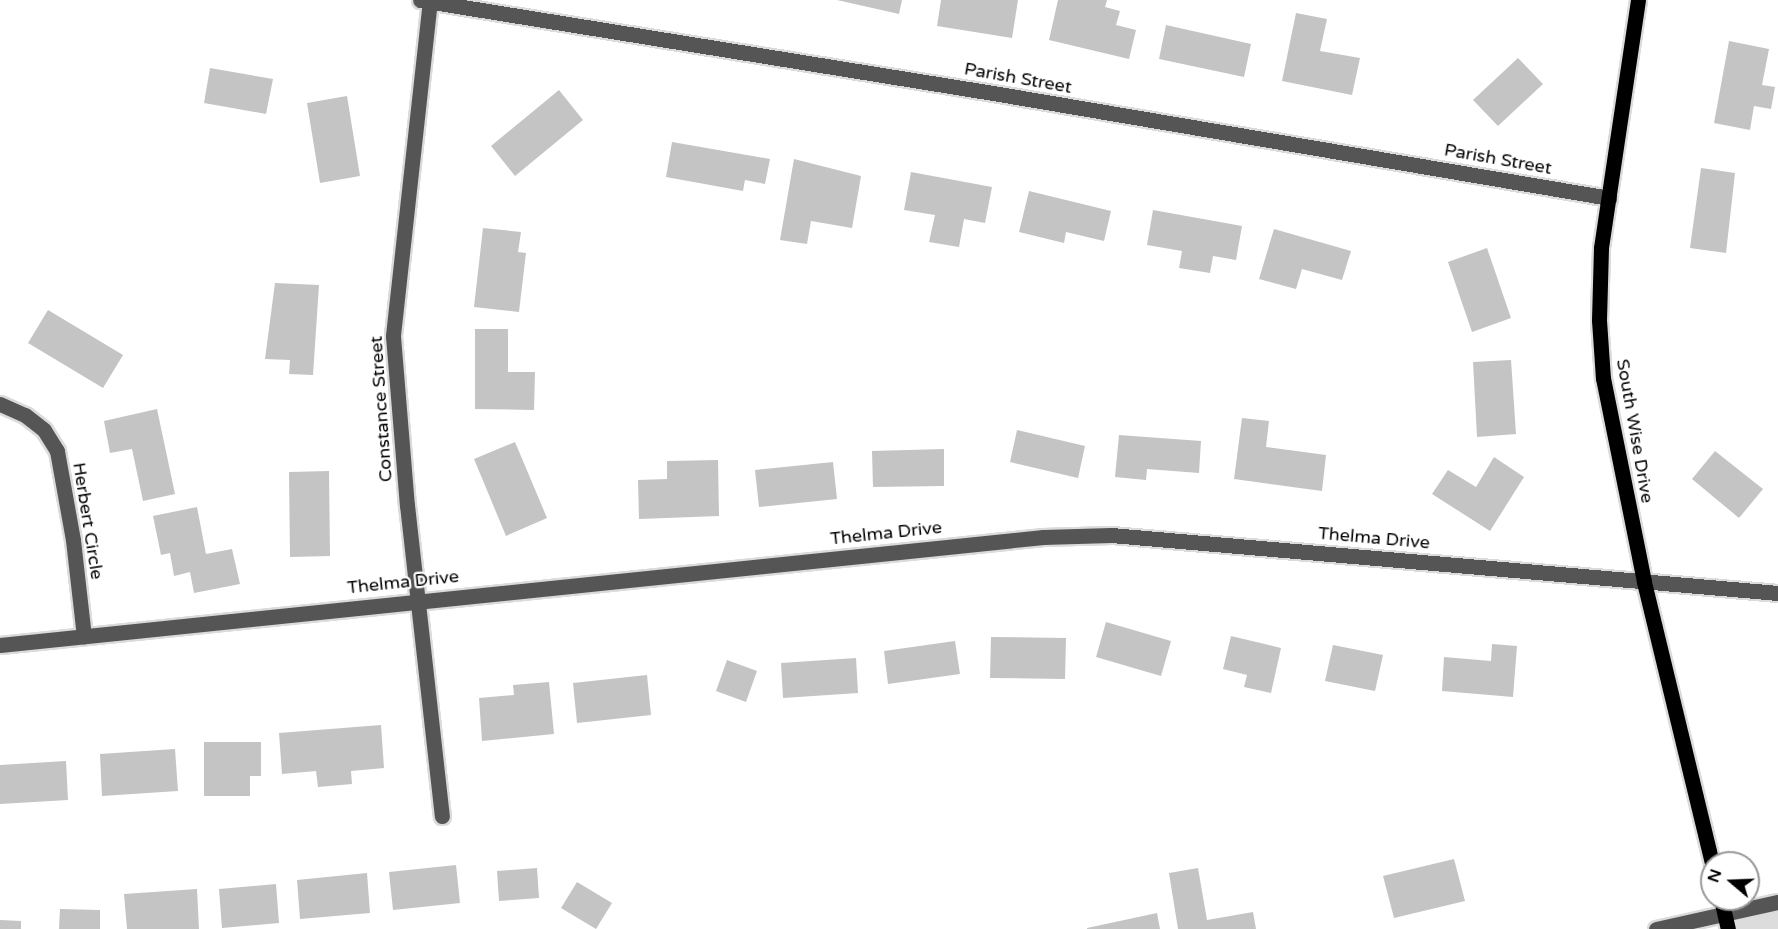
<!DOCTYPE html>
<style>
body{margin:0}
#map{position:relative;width:1778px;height:929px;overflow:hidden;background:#fff;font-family:"Varela Round",sans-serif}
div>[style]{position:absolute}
.green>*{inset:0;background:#dcdcdc}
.building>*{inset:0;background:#c4c4c4}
.roads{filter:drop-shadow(2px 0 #dbdbdb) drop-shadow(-2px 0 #dbdbdb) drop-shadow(0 2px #dbdbdb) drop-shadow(0 -2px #dbdbdb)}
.minor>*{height:15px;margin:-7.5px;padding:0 7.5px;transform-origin:7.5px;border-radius:7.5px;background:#555}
.major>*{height:15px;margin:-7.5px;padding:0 7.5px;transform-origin:7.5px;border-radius:7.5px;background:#000}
span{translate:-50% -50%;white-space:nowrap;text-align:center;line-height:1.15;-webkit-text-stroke:4.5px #fff;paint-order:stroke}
.street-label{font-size:18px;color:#000}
.north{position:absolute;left:1700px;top:851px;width:60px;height:60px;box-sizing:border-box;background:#fff;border:2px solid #999;border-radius:50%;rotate:289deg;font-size:16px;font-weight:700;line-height:24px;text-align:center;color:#000}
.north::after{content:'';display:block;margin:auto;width:21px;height:27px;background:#000;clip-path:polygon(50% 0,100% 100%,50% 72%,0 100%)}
</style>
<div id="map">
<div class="green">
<i style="clip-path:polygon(1778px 902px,1778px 929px,1728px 929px,1724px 914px)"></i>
</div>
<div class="building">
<i style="clip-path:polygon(837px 0,902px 0,899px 14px)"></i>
<i style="clip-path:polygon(941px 0,1018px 0,1012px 38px,937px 26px)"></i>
<i style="clip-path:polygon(1058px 0,1107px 0,1105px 7px,1120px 11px,1116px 25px,1136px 30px,1129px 59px,1049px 40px)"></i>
<i style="clip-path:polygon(1296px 13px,1327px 19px,1320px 51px,1360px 58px,1352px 95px,1282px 81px)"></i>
<i style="clip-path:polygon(1166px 25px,1251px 44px,1244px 77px,1159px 59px)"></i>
<i style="clip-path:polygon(1729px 41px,1769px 49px,1762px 85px,1775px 87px,1771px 109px,1754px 106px,1750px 130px,1714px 123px)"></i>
<i style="clip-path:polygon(1518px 58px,1543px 84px,1498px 126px,1473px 100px)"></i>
<i style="clip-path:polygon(210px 68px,273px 79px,266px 114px,204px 103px)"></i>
<i style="clip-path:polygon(559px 90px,583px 120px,515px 176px,491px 146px)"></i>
<i style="clip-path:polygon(347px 96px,360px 176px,320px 183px,307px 103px)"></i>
<i style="clip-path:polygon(672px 142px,770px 159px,765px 184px,745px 180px,743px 191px,666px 177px)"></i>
<i style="clip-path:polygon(794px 159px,861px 176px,852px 228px,811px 221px,807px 244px,780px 240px)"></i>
<i style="clip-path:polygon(1701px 168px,1735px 173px,1726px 253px,1690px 248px)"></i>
<i style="clip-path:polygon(911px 172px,992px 187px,985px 223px,964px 219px,959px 247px,929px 242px,935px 215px,904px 210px)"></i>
<i style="clip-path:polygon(1029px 191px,1111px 211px,1104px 241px,1066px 232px,1064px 243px,1019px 232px)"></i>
<i style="clip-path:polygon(1153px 210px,1242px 226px,1236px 260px,1213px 256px,1210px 273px,1179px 268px,1182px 251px,1147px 245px)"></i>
<i style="clip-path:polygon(483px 228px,521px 232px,518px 252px,526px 253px,519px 312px,474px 307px)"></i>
<i style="clip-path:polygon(1274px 229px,1351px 251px,1342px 280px,1302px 269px,1296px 289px,1259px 279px)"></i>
<i style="clip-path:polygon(1487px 248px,1511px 318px,1472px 332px,1448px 262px)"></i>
<i style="clip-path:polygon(275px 283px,319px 285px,313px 375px,289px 374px,290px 360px,265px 359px)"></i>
<i style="clip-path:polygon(48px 310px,123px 355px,103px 388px,28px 343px)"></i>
<i style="clip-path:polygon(475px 329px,508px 329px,508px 372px,535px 372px,534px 410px,475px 409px)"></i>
<i style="clip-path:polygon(1511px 360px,1516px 434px,1477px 437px,1473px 362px)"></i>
<i style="clip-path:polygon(157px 409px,175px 494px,143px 501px,132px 449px,110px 453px,104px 421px)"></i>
<i style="clip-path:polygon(1242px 418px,1269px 421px,1266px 447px,1326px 455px,1322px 491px,1234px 479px)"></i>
<i style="clip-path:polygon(1017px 430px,1085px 446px,1078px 478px,1010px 462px)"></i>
<i style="clip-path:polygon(1119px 435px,1201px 441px,1199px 473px,1147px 469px,1146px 480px,1115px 477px)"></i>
<i style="clip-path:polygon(515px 442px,547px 518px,506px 536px,474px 459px)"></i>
<i style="clip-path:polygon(944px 449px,944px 486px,873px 487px,872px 451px)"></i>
<i style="clip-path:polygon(1715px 451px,1763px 489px,1739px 518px,1692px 479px)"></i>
<i style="clip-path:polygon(1494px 457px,1524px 477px,1490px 531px,1432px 494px,1448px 470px,1476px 487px)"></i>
<i style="clip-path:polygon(718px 460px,719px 516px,639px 519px,638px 480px,667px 479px,667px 461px)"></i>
<i style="clip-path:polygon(833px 462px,837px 499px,759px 507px,755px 470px)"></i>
<i style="clip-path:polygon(329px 471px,330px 556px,290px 557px,289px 472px)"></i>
<i style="clip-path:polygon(197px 507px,206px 554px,232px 549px,240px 584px,194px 593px,190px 572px,174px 576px,170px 553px,161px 555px,153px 516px)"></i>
<i style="clip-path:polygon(1106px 622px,1171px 641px,1161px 676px,1096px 657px)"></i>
<i style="clip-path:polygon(1231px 636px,1281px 648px,1271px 693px,1244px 687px,1247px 675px,1223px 669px)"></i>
<i style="clip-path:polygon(991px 637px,1066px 638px,1065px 679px,990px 678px)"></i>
<i style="clip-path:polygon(955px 641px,960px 674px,888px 684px,884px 651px)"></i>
<i style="clip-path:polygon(1492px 644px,1517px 646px,1513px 697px,1442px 691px,1444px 657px,1491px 661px)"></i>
<i style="clip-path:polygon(1333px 645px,1383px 655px,1375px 691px,1325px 681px)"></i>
<i style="clip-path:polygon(856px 658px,858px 693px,783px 698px,781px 663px)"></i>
<i style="clip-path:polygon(727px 660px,757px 671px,746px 702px,716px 691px)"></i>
<i style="clip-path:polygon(647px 675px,651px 715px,577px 723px,573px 683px)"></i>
<i style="clip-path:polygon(549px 682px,554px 734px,482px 741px,479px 698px,514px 695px,513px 685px)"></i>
<i style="clip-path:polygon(381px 725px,384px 768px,351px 771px,352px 784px,318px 787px,316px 771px,282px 774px,279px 733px)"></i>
<i style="clip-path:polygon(204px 742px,261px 742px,261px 776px,250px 776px,250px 796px,204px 796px)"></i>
<i style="clip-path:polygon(175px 749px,178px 791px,102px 796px,100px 754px)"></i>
<i style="clip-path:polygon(66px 761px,68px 800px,0 804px,0 765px)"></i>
<i style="clip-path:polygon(1454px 859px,1465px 901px,1394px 918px,1383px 876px)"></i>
<i style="clip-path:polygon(456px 865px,460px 903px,393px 910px,389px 872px)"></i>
<i style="clip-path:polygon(537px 868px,539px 898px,499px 901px,497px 871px)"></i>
<i style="clip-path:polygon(1198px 868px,1207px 920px,1253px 912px,1256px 929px,1178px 929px,1169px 873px)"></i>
<i style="clip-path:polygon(367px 873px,370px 913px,300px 919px,297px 880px)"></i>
<i style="clip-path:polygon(577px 882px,612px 903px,596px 929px,561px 908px)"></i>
<i style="clip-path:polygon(276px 884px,279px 923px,222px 928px,219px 889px)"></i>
<i style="clip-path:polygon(197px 889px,199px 929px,127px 929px,124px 894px)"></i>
<i style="clip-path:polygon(60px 909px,100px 910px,100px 929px,59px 929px)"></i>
<i style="clip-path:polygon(1157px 913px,1160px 929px,1087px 929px,1087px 928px)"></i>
<i style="clip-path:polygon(0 920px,21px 921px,21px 929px,0 929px)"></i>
</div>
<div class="roads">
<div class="minor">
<i style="left:420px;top:0;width:580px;rotate:9.22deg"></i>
<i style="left:993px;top:93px;width:625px;rotate:9.67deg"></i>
<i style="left:430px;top:0;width:338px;rotate:96.3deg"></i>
<i style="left:393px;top:336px;width:170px;rotate:85.3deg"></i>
<i style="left:407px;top:505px;width:313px;rotate:83.6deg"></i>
<i style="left:0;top:404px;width:27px;rotate:24deg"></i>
<i style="left:25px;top:415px;width:24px;rotate:38deg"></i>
<i style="left:44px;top:430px;width:25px;rotate:58deg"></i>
<i style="left:57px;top:451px;width:90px;rotate:79.8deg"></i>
<i style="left:73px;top:540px;width:97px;rotate:83.5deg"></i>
<i style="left:0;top:645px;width:1049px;rotate:-5.91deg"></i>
<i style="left:1043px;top:537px;width:68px;rotate:-1.7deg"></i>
<i style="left:1111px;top:535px;width:670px;rotate:4.97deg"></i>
<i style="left:1656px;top:929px;width:125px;rotate:-12.5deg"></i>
</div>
<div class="major">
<i style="left:1638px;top:0;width:251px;rotate:98.5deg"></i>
<i style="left:1601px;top:248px;width:72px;rotate:91.6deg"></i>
<i style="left:1599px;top:320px;width:58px;rotate:86.1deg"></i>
<i style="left:1603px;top:378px;width:208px;rotate:78.6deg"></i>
<i style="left:1644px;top:582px;width:289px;rotate:76.4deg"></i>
<i style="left:1721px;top:899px;width:31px;rotate:77deg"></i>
</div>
</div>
<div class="street-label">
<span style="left:1018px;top:78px;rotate:10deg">Parish Street</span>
<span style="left:1498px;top:159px;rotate:10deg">Parish Street</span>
<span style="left:381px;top:409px;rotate:-94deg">Constance Street</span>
<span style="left:1635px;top:431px;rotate:80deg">South Wise Drive</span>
<span style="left:88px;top:521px;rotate:81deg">Herbert Circle</span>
<span style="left:886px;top:533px;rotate:-6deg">Thelma Drive</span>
<span style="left:1374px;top:538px;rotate:5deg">Thelma Drive</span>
<span style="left:403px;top:582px;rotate:-6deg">Thelma Drive</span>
</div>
<div class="north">N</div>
</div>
